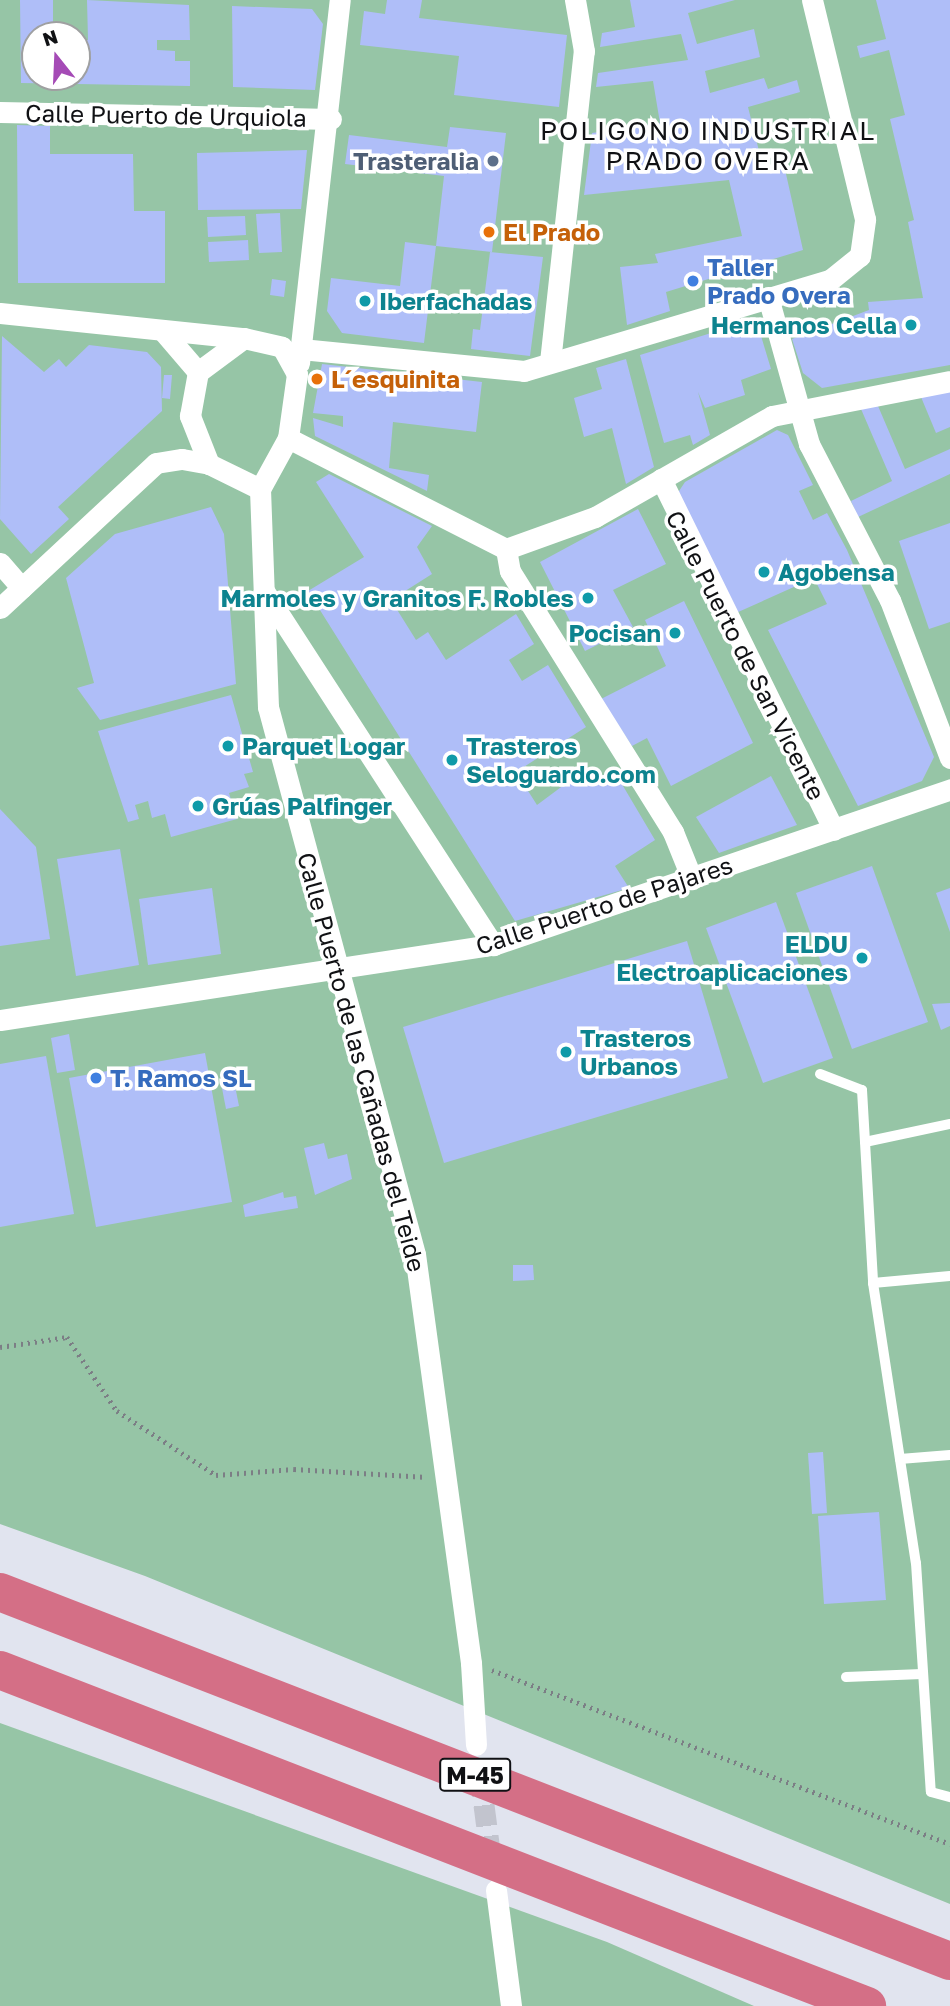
<!DOCTYPE html>
<meta charset="utf-8">
<style>
body{margin:0}
#map{position:relative;width:950px;height:2006px;overflow:hidden;background:#e1e4ef;font-family:"Golos Text",sans-serif}
div>[style]{position:absolute}
.green>*{inset:0;background:#96c5a6}
.building>*{inset:0;background:#afbef8}
.minor-tunnel>*{height:21px;margin-top:-10.5px;transform-origin:0;background:repeating-linear-gradient(90deg,#c2c4ce 0 21px,transparent 0 31px)}
.path>*{height:4.5px;margin-top:-2.25px;transform-origin:0;background:repeating-linear-gradient(90deg,#7c7e85 0 2px,transparent 0 7px)}
.service>*{height:10px;margin:-5px;padding:0 5px;transform-origin:5px;border-radius:5px;background:#fff}
.minor>*{height:21px;margin:-10.5px;padding:0 10.5px;transform-origin:10.5px;border-radius:10.5px;background:#fff}
.motorway>*{height:38px;margin:-19px;padding:0 19px;transform-origin:19px;border-radius:19px;background:#d46f86}
.dots>*{width:19px;height:19px;translate:-50% -50%;box-sizing:border-box;border:4px solid #fff;border-radius:50%}
span{translate:-50% -50%;white-space:nowrap;text-align:center;line-height:1.15;-webkit-text-stroke:7px #fff;paint-order:stroke}
.shield-label span{padding:2px 5px;background:#fff;border:2px solid;border-radius:5px;-webkit-text-stroke-width:0}
.shield-label{font-size:23px;color:#101114;font-weight:700}
.street-label{font-size:24px;color:#101114}
.service-label{font-size:24px;color:#4e5e75;font-weight:700}
.right{translate:-100% -50%;text-align:right}
.food-label{font-size:24px;color:#c56008;font-weight:700}
.left{translate:0 -50%;text-align:left}
.shop-label{font-size:24px;color:#366cbe;font-weight:700}
.culture-label{font-size:24px;color:#0d838f;font-weight:700}
.neighbourhood-label{font-size:26px;color:#101114;letter-spacing:2px}
.north{position:absolute;left:21px;top:21px;width:70px;height:70px;box-sizing:border-box;background:#fff;border:2px solid #9fa0a1;border-radius:50%;rotate:342deg;font-size:19px;font-weight:700;line-height:28px;text-align:center;color:#101114}
.north::after{content:'';display:block;margin:auto;width:24px;height:32px;background:#a54bb6;clip-path:polygon(50% 0,100% 100%,50% 72%,0 100%)}
</style>
<div id="map">
<div class="green">
<i style="clip-path:polygon(evenodd,0 0,950px 0,950px 1904px,145px 1576px,0 1524px,0 0,35px 35px,77px 35px,77px 77px,35px 77px,35px 35px)"></i>
<i style="clip-path:polygon(0 1723px,607px 1942px,754px 2006px,0 2006px)"></i>
</div>
<div class="building">
<i style="clip-path:polygon(20px 0,53px 0,53px 35px,35px 35px,35px 77px,77px 77px,77px 40px,88px 40px,87px 0,189px 5px,190px 40px,157px 40px,157px 50px,175px 51px,175px 61px,190px 61px,190px 86px,21px 83px)"></i>
<i style="clip-path:polygon(387px 0,422px 0,419px 18px,567px 35px,559px 107px,454px 95px,459px 56px,360px 45px,364px 11px,385px 14px)"></i>
<i style="clip-path:polygon(630px 0,735px 0,688px 13px,697px 44px,754px 29px,760px 57px,705px 71px,710px 93px,764px 78px,768px 89px,797px 80px,800px 92px,748px 107px,764px 171px,784px 165px,803px 250px,666px 292px,670px 311px,627px 325px,620px 267px,658px 263px,655px 254px,742px 236px,729px 180px,584px 195px,592px 133px,660px 123px,653px 81px,596px 87px,598px 73px,688px 60px,681px 34px,600px 47px,602px 33px,635px 27px)"></i>
<i style="clip-path:polygon(876px 0,950px 0,950px 365px,822px 388px,803px 373px,792px 339px,869px 310px,868px 302px,923px 298px,908px 222px,914px 220px,890px 119px,905px 115px,889px 50px,860px 58px,857px 46px,886px 39px)"></i>
<i style="clip-path:polygon(232px 6px,312px 9px,323px 24px,315px 90px,233px 87px)"></i>
<i style="clip-path:polygon(17px 125px,50px 126px,50px 154px,133px 154px,134px 211px,165px 211px,165px 283px,18px 283px)"></i>
<i style="clip-path:polygon(450px 127px,506px 133px,492px 252px,436px 246px,444px 176px,345px 164px,349px 135px,447px 147px)"></i>
<i style="clip-path:polygon(307px 150px,301px 209px,198px 210px,197px 153px)"></i>
<i style="clip-path:polygon(280px 213px,282px 252px,259px 253px,256px 214px)"></i>
<i style="clip-path:polygon(245px 216px,246px 235px,208px 237px,207px 217px)"></i>
<i style="clip-path:polygon(248px 240px,249px 260px,209px 262px,208px 242px)"></i>
<i style="clip-path:polygon(405px 242px,436px 246px,424px 343px,342px 333px,327px 311px,331px 278px,400px 286px)"></i>
<i style="clip-path:polygon(490px 252px,543px 257px,530px 356px,471px 349px,473px 329px,480px 330px)"></i>
<i style="clip-path:polygon(272px 279px,286px 281px,284px 297px,270px 295px)"></i>
<i style="clip-path:polygon(750px 321px,758px 326px,771px 369px,741px 380px,745px 395px,705px 408px,698px 392px,710px 435px,693px 445px,690px 435px,664px 443px,640px 355px)"></i>
<i style="clip-path:polygon(2px 336px,44px 372px,59px 359px,66px 367px,89px 345px,147px 352px,161px 367px,162px 411px,58px 507px,69px 519px,31px 554px,0 519px)"></i>
<i style="clip-path:polygon(626px 359px,654px 467px,626px 484px,612px 428px,584px 437px,574px 398px,602px 389px,596px 368px)"></i>
<i style="clip-path:polygon(322px 364px,482px 382px,476px 432px,393px 422px,389px 468px,429px 475px,427px 491px,315px 436px,313px 418px,343px 427px,343px 416px,313px 413px)"></i>
<i style="clip-path:polygon(164px 375px,172px 375px,170px 399px,162px 398px)"></i>
<i style="clip-path:polygon(950px 391px,950px 427px,936px 433px,921px 397px)"></i>
<i style="clip-path:polygon(878px 406px,905px 469px,950px 449px,950px 474px,858px 517px,851px 501px,892px 481px,861px 409px)"></i>
<i style="clip-path:polygon(777px 430px,788px 435px,813px 485px,799px 491px,813px 520px,827px 513px,847px 550px,934px 757px,922px 781px,858px 806px,768px 630px,827px 604px,814px 578px,736px 613px,677px 494px,685px 482px)"></i>
<i style="clip-path:polygon(329px 474px,432px 526px,417px 547px,432px 574px,391px 600px,416px 640px,428px 632px,446px 660px,516px 614px,534px 644px,509px 660px,522px 681px,548px 665px,586px 727px,516px 772px,537px 805px,580px 773px,587px 785px,613px 769px,655px 840px,615px 866px,629px 888px,515px 921px,308px 591px,364px 557px,316px 482px)"></i>
<i style="clip-path:polygon(211px 507px,224px 534px,236px 684px,100px 720px,77px 688px,94px 683px,66px 578px,115px 534px)"></i>
<i style="clip-path:polygon(638px 509px,666px 564px,613px 590px,633px 627px,585px 651px,540px 562px)"></i>
<i style="clip-path:polygon(950px 523px,950px 622px,929px 629px,899px 541px)"></i>
<i style="clip-path:polygon(684px 601px,753px 743px,671px 786px,647px 738px,632px 746px,601px 699px,666px 666px,645px 620px)"></i>
<i style="clip-path:polygon(231px 695px,253px 772px,244px 774px,249px 787px,229px 793px,237px 819px,171px 837px,165px 814px,152px 818px,148px 801px,135px 805px,139px 819px,128px 822px,98px 731px)"></i>
<i style="clip-path:polygon(771px 776px,797px 825px,719px 853px,696px 817px)"></i>
<i style="clip-path:polygon(0 809px,36px 847px,50px 939px,0 946px)"></i>
<i style="clip-path:polygon(120px 849px,139px 965px,76px 976px,57px 859px)"></i>
<i style="clip-path:polygon(872px 866px,928px 1022px,852px 1049px,796px 893px)"></i>
<i style="clip-path:polygon(212px 888px,221px 954px,148px 965px,139px 899px)"></i>
<i style="clip-path:polygon(950px 888px,950px 932px,936px 893px)"></i>
<i style="clip-path:polygon(776px 902px,833px 1058px,763px 1083px,706px 928px)"></i>
<i style="clip-path:polygon(687px 941px,728px 1078px,444px 1163px,403px 1027px)"></i>
<i style="clip-path:polygon(950px 1003px,950px 1026px,941px 1030px,932px 1004px)"></i>
<i style="clip-path:polygon(69px 1034px,75px 1070px,57px 1073px,51px 1038px)"></i>
<i style="clip-path:polygon(205px 1053px,232px 1202px,96px 1227px,69px 1078px)"></i>
<i style="clip-path:polygon(46px 1056px,74px 1214px,0 1227px,0 1064px)"></i>
<i style="clip-path:polygon(234px 1081px,239px 1106px,226px 1109px,221px 1083px)"></i>
<i style="clip-path:polygon(324px 1143px,328px 1159px,347px 1154px,352px 1179px,315px 1195px,304px 1148px)"></i>
<i style="clip-path:polygon(283px 1192px,284px 1198px,296px 1196px,298px 1208px,245px 1217px,243px 1205px)"></i>
<i style="clip-path:polygon(513px 1265px,533px 1265px,534px 1280px,513px 1281px)"></i>
<i style="clip-path:polygon(823px 1452px,827px 1513px,812px 1514px,808px 1453px)"></i>
<i style="clip-path:polygon(879px 1512px,886px 1600px,824px 1604px,818px 1516px)"></i>
</div>
<div class="minor-tunnel">
<i style="left:480px;top:1774px;width:94px;rotate:82.6deg"></i>
</div>
<div class="path">
<i style="left:0;top:1347px;width:68px;rotate:-8.5deg"></i>
<i style="left:67px;top:1337px;width:89px;rotate:56deg"></i>
<i style="left:117px;top:1411px;width:118px;rotate:32.9deg"></i>
<i style="left:216px;top:1475px;width:78px;rotate:-4.4deg"></i>
<i style="left:294px;top:1469px;width:133px;rotate:3.4deg"></i>
<i style="left:492px;top:1670px;width:490px;rotate:20.8deg"></i>
</div>
<div class="service">
<i style="left:820px;top:1074px;width:45px;rotate:20.9deg"></i>
<i style="left:862px;top:1090px;width:193px;rotate:86.7deg"></i>
<i style="left:873px;top:1283px;width:283px;rotate:81.3deg"></i>
<i style="left:916px;top:1563px;width:229px;rotate:86.3deg"></i>
<i style="left:931px;top:1792px;width:20px;rotate:15deg"></i>
<i style="left:865px;top:1142px;width:87px;rotate:-12deg"></i>
<i style="left:873px;top:1283px;width:77px;rotate:-5.2deg"></i>
<i style="left:900px;top:1459px;width:50px;rotate:-4.6deg"></i>
<i style="left:846px;top:1677px;width:76px;rotate:-2.3deg"></i>
</div>
<div class="minor">
<i style="left:0;top:112px;width:331px;rotate:1.2deg"></i>
<i style="left:768px;top:297px;width:153px;rotate:74.4deg"></i>
<i style="left:809px;top:444px;width:176px;rotate:62.6deg"></i>
<i style="left:890px;top:600px;width:169px;rotate:69.2deg"></i>
<i style="left:0;top:313px;width:245px;rotate:5.9deg"></i>
<i style="left:162px;top:330px;width:55px;rotate:49.4deg"></i>
<i style="left:244px;top:338px;width:39px;rotate:13deg"></i>
<i style="left:282px;top:347px;width:31px;rotate:61deg"></i>
<i style="left:297px;top:374px;width:65px;rotate:98deg"></i>
<i style="left:288px;top:438px;width:58px;rotate:118.8deg"></i>
<i style="left:260px;top:489px;width:57px;rotate:-153.9deg"></i>
<i style="left:209px;top:464px;width:52px;rotate:-111.6deg"></i>
<i style="left:190px;top:416px;width:45px;rotate:-79.7deg"></i>
<i style="left:198px;top:372px;width:57px;rotate:-36.5deg"></i>
<i style="left:301px;top:349px;width:224px;rotate:5.6deg"></i>
<i style="left:524px;top:371px;width:319px;rotate:-16.6deg"></i>
<i style="left:830px;top:280px;width:38px;rotate:-39deg"></i>
<i style="left:860px;top:256px;width:37px;rotate:-82deg"></i>
<i style="left:865px;top:219px;width:225px;rotate:-103.6deg"></i>
<i style="left:550px;top:362px;width:313px;rotate:-83.8deg"></i>
<i style="left:584px;top:51px;width:52px;rotate:-100deg"></i>
<i style="left:299px;top:363px;width:365px;rotate:-83.6deg"></i>
<i style="left:288px;top:438px;width:245px;rotate:27deg"></i>
<i style="left:506px;top:549px;width:95px;rotate:-19.8deg"></i>
<i style="left:595px;top:517px;width:204px;rotate:-29.7deg"></i>
<i style="left:772px;top:416px;width:181px;rotate:-11.1deg"></i>
<i style="left:661px;top:479px;width:391px;rotate:63.8deg"></i>
<i style="left:260px;top:489px;width:218px;rotate:87.9deg"></i>
<i style="left:268px;top:707px;width:566px;rotate:74.96deg"></i>
<i style="left:415px;top:1254px;width:413px;rotate:82.2deg"></i>
<i style="left:471px;top:1663px;width:82px;rotate:86.5deg"></i>
<i style="left:506px;top:549px;width:22px;rotate:80deg"></i>
<i style="left:510px;top:571px;width:308px;rotate:58deg"></i>
<i style="left:673px;top:832px;width:51px;rotate:68deg"></i>
<i style="left:0;top:563px;width:33px;rotate:49deg"></i>
<i style="left:264px;top:591px;width:422px;rotate:57.1deg"></i>
<i style="left:0;top:608px;width:213px;rotate:-42.9deg"></i>
<i style="left:156px;top:463px;width:26px;rotate:-9deg"></i>
<i style="left:182px;top:459px;width:27px;rotate:10deg"></i>
<i style="left:0;top:1020px;width:499px;rotate:-8.7deg"></i>
<i style="left:493px;top:945px;width:483px;rotate:-18.8deg"></i>
<i style="left:496px;top:1890px;width:117px;rotate:82.6deg"></i>
</div>
<div class="motorway">
<i style="left:0;top:1592px;width:1019px;rotate:21.23deg"></i>
<i style="left:0;top:1670px;width:930px;rotate:21.18deg"></i>
</div>
<div class="dots">
<i style="left:493px;top:161px;background:#5c6f8a"></i>
<i style="left:489px;top:232px;background:#e8710a"></i>
<i style="left:693px;top:281px;background:#3f7fe0"></i>
<i style="left:365px;top:301px;background:#0f9aa8"></i>
<i style="left:911px;top:325px;background:#0f9aa8"></i>
<i style="left:317px;top:379px;background:#e8710a"></i>
<i style="left:764px;top:572px;background:#0f9aa8"></i>
<i style="left:588px;top:598px;background:#0f9aa8"></i>
<i style="left:675px;top:633px;background:#0f9aa8"></i>
<i style="left:228px;top:746px;background:#0f9aa8"></i>
<i style="left:452px;top:760px;background:#0f9aa8"></i>
<i style="left:198px;top:806px;background:#0f9aa8"></i>
<i style="left:862px;top:958px;background:#0f9aa8"></i>
<i style="left:566px;top:1052px;background:#0f9aa8"></i>
<i style="left:96px;top:1078px;background:#3f7fe0"></i>
</div>
<div class="shield-label">
<span style="left:475px;top:1775px">M-45</span>
</div>
<div class="street-label">
<span style="left:166px;top:115px;rotate:1deg">Calle Puerto de Urquiola</span>
<span style="left:746px;top:655px;rotate:63deg">Calle Puerto de San Vicente</span>
<span style="left:604px;top:905px;rotate:-18deg">Calle Puerto de Pajares</span>
<span style="left:362px;top:1062px;rotate:75deg">Calle Puerto de las Cañadas del Teide</span>
</div>
<div class="service-label">
<span class="right" style="left:479px;top:161px">Trasteralia</span>
</div>
<div class="food-label">
<span class="left" style="left:503px;top:232px">El Prado</span>
<span class="left" style="left:331px;top:379px">L´esquinita</span>
</div>
<div class="shop-label">
<span class="left" style="left:707px;top:281px">Taller<br>Prado Overa</span>
<span class="left" style="left:110px;top:1078px">T. Ramos SL</span>
</div>
<div class="culture-label">
<span class="left" style="left:379px;top:301px">Iberfachadas</span>
<span class="right" style="left:897px;top:325px">Hermanos Cella</span>
<span class="left" style="left:778px;top:572px">Agobensa</span>
<span class="right" style="left:574px;top:598px">Marmoles y Granitos F. Robles</span>
<span class="right" style="left:661px;top:633px">Pocisan</span>
<span class="left" style="left:242px;top:746px">Parquet Logar</span>
<span class="left" style="left:466px;top:760px">Trasteros<br>Seloguardo.com</span>
<span class="left" style="left:212px;top:806px">Grúas Palfinger</span>
<span class="right" style="left:848px;top:958px">ELDU<br>Electroaplicaciones</span>
<span class="left" style="left:580px;top:1052px">Trasteros<br>Urbanos</span>
</div>
<div class="neighbourhood-label">
<span style="left:708px;top:146px">POLIGONO INDUSTRIAL<br>PRADO OVERA</span>
</div>
<div class="north">N</div>
</div>
